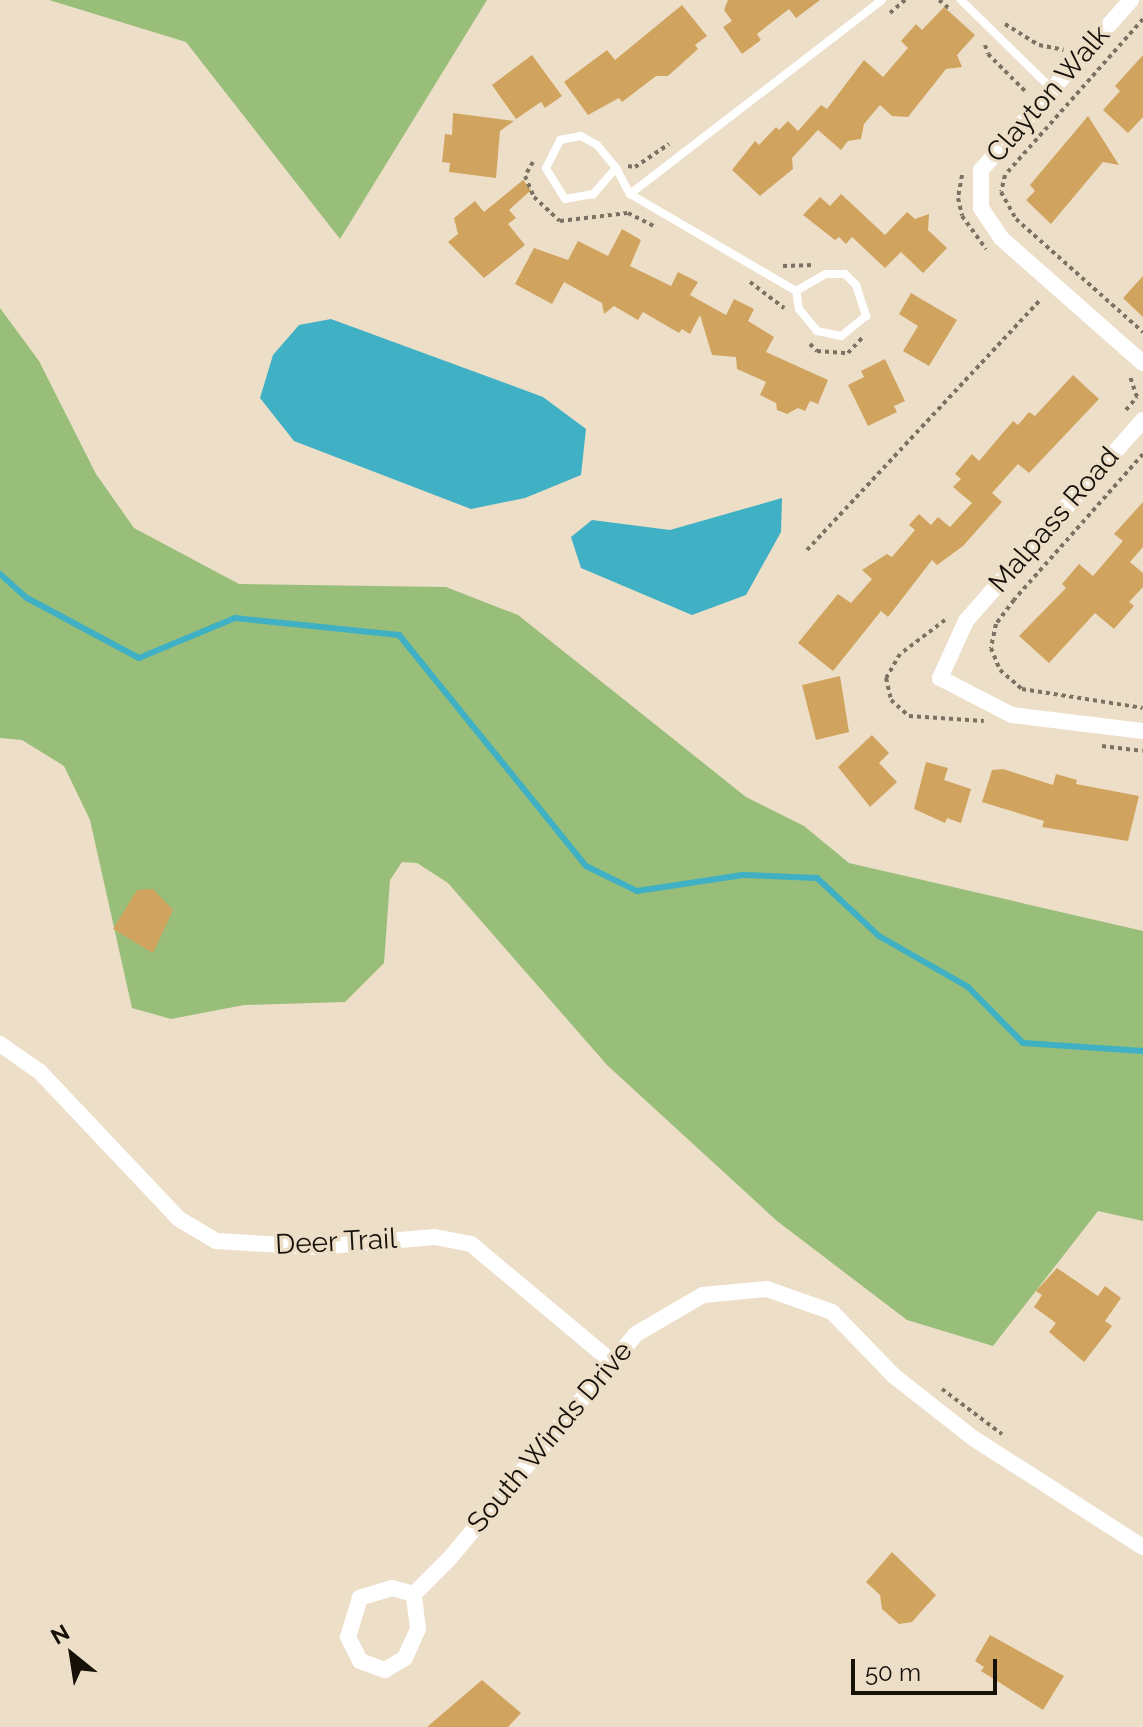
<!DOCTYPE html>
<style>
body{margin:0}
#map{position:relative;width:1143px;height:1727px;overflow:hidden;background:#eddec8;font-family:Raleway,sans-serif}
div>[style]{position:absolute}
.forest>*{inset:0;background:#98be79}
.water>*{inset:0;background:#40b0c4}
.stream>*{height:6px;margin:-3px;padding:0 3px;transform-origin:3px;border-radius:3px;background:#40b0c4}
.building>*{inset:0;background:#d0a45e}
.path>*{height:4px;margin-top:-2px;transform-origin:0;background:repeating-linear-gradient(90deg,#7c7263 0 4px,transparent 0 8px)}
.lane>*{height:8px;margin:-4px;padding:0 4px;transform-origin:4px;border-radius:4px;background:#fff}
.street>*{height:16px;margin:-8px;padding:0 8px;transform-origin:8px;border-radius:8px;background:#fff}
span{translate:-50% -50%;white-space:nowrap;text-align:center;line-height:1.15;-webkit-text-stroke:7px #eddec8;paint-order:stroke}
.street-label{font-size:28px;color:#161109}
.north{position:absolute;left:32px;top:1615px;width:80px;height:80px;-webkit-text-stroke:6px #eddec8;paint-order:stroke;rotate:330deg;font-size:22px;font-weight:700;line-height:32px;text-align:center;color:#161109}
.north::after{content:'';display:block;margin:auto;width:28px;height:36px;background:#161109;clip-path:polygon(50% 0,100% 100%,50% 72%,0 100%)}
.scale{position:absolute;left:851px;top:1659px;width:146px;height:36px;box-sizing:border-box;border:4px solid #161109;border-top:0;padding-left:10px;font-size:24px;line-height:28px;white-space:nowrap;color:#161109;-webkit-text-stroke:6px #eddec8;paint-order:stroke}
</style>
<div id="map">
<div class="forest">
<i style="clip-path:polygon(49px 0,487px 0,340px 239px,186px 42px)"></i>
<i style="clip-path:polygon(0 308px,39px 361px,96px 474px,134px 528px,239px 584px,446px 587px,518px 615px,746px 797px,804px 826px,849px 863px,1143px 931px,1143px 1221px,1098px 1211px,993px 1346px,907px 1320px,777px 1221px,607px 1065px,448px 883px,417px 863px,402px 862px,390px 880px,384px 963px,345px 1002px,244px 1005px,171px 1019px,132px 1008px,90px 820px,64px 766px,22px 740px,0 738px)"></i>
</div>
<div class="water">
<i style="clip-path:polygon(331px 319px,543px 397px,586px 429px,581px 475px,525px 498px,471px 509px,294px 441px,260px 398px,273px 355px,299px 325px)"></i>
<i style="clip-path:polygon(782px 498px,781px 532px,746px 595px,692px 615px,581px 568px,571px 537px,592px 520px,670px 530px)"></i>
</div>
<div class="stream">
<i style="left:0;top:574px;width:36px;rotate:42deg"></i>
<i style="left:27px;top:598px;width:127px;rotate:28.2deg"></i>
<i style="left:139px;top:658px;width:104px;rotate:-22.6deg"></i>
<i style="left:235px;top:618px;width:165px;rotate:5.9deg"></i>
<i style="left:399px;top:635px;width:297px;rotate:51deg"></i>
<i style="left:586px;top:866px;width:57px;rotate:26.1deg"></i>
<i style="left:637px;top:891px;width:107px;rotate:-8.6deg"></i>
<i style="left:743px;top:875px;width:74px;rotate:2.3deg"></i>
<i style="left:817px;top:878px;width:85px;rotate:43.1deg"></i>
<i style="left:879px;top:936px;width:103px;rotate:29.8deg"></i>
<i style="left:968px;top:987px;width:78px;rotate:45.5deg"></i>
<i style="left:1023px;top:1043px;width:120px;rotate:3.8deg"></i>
</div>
<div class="building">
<i style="clip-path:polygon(728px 0,820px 0,796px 18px,789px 9px,757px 34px,761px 40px,742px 54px,723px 27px,732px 21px,724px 10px)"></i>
<i style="clip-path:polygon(682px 5px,707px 36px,695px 45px,698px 49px,668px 76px,656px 76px,622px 102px,619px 98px,588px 115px,564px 82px,607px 50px,615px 60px)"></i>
<i style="clip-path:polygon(944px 7px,975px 35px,957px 55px,962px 67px,946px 69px,908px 117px,892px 116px,880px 105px,864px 124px,861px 139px,848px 141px,841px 150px,818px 130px,792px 158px,793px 169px,760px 196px,732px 170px,755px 141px,759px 145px,776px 127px,779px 130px,788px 121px,798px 131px,821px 105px,827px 109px,864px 60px,883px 77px,908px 48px,901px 41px,916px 24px,922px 30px)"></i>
<i style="clip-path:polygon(532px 55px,562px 96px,545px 108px,541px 102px,516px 119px,492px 85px)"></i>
<i style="clip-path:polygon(1143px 55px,1143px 117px,1128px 133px,1103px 110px,1120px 91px,1115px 86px)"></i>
<i style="clip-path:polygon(453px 113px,514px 121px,500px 131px,496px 178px,449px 172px,450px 163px,442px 162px,445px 134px,452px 135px)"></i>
<i style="clip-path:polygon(1088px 116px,1119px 165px,1103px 162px,1051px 224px,1026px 200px,1035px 191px,1030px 185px)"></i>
<i style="clip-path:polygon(523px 180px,531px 190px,509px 210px,516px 218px,508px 224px,525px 245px,484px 278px,448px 242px,458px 234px,454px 218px,475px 201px,484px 212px)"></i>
<i style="clip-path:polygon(841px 194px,885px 235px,907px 212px,915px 219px,929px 214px,928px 230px,947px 248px,923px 273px,901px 252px,885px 268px,852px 237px,846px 244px,839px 237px,835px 240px,803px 215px,820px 197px,830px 206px)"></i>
<i style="clip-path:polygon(622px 229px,641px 240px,630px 266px,671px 286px,678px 272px,698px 282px,690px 295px,726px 315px,734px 299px,754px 309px,748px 321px,774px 337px,766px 352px,828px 380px,818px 404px,810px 401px,805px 411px,798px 408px,787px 414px,777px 410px,776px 403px,760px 395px,766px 382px,737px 369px,736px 357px,712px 355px,700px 315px,690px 334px,682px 329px,679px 333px,643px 312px,638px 320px,614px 306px,604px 314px,602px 303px,564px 282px,552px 304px,515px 284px,534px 248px,568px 260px,578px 241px,608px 256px)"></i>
<i style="clip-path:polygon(1143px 276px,1143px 317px,1123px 298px)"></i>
<i style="clip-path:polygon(911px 293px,957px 320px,929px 366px,903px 351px,918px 326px,899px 314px)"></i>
<i style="clip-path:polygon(885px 359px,905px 401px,894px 406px,897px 412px,868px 426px,848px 385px,864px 377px,861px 371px)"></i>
<i style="clip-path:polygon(1073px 375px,1099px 399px,1029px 473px,1018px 464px,992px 493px,1002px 502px,963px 546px,937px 565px,932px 560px,888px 617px,881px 611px,833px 671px,798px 643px,838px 594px,851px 603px,872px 579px,862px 570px,887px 554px,892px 557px,915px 530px,909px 525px,919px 514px,931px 525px,938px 517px,950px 527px,972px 503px,953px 487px,961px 479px,955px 474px,972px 454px,979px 461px,1013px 421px,1018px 425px,1029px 412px,1035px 416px)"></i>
<i style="clip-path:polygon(1143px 502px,1143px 547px,1130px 562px,1143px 573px,1143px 587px,1129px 602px,1134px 606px,1114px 629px,1095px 613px,1049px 663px,1019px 636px,1066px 588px,1062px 584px,1079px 564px,1093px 576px,1123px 541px,1114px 534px)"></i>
<i style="clip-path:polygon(840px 676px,849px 732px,816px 740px,802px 685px)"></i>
<i style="clip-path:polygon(872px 735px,889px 753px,879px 763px,897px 782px,870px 807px,838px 767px)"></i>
<i style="clip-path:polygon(926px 762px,948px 768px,944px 780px,971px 789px,961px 823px,947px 818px,945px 823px,914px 809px)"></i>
<i style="clip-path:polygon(1003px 769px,1053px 785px,1056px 774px,1077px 780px,1076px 784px,1139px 796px,1128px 841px,1042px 827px,1044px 821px,982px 802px,992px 770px)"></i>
<i style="clip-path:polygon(153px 889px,173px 910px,153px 953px,113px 929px,137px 890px)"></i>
<i style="clip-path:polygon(1057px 1268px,1098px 1296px,1105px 1286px,1121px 1298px,1105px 1321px,1112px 1326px,1084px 1362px,1049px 1332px,1056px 1323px,1034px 1307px,1042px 1295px,1036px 1291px)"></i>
<i style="clip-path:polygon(892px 1552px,936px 1595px,912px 1622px,899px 1624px,882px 1609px,880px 1595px,866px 1582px)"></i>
<i style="clip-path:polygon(990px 1635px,1064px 1676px,1043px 1710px,981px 1671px,984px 1667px,975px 1661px)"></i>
<i style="clip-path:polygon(482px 1680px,521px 1713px,508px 1727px,427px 1727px)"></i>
</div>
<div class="path">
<i style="left:939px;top:0;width:16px;rotate:40deg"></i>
<i style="left:890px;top:13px;width:20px;rotate:-41deg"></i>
<i style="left:1143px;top:19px;width:208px;rotate:131.5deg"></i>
<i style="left:1005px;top:175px;width:17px;rotate:103deg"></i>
<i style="left:1001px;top:192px;width:31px;rotate:61deg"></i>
<i style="left:1016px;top:219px;width:170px;rotate:41.7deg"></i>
<i style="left:1005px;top:24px;width:40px;rotate:32deg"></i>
<i style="left:1039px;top:45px;width:25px;rotate:11deg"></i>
<i style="left:985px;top:45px;width:9px;rotate:72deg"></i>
<i style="left:988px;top:54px;width:54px;rotate:45deg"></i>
<i style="left:533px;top:162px;width:16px;rotate:120deg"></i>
<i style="left:525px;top:176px;width:23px;rotate:67deg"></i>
<i style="left:534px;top:197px;width:35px;rotate:43deg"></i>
<i style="left:560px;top:221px;width:68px;rotate:-6.7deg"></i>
<i style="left:628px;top:213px;width:31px;rotate:27deg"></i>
<i style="left:628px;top:166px;width:7px;rotate:8deg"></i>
<i style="left:635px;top:167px;width:41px;rotate:-34.1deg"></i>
<i style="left:962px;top:175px;width:23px;rotate:100deg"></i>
<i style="left:958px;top:198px;width:18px;rotate:77deg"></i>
<i style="left:962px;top:216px;width:41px;rotate:54deg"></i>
<i style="left:783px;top:266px;width:31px;rotate:-2deg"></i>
<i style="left:750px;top:282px;width:43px;rotate:37.4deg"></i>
<i style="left:810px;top:344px;width:10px;rotate:45deg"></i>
<i style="left:817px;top:351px;width:31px;rotate:4deg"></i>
<i style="left:848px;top:353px;width:22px;rotate:-47deg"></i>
<i style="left:1126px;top:410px;width:17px;rotate:-50deg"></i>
<i style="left:1137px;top:397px;width:21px;rotate:-109deg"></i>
<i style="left:1143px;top:454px;width:195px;rotate:131.5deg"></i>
<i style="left:1014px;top:600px;width:30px;rotate:127deg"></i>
<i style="left:996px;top:624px;width:25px;rotate:102deg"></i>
<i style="left:991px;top:648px;width:24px;rotate:68deg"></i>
<i style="left:1000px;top:670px;width:29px;rotate:41deg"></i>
<i style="left:1022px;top:689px;width:122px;rotate:8.9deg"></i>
<i style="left:807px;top:550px;width:343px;rotate:-47deg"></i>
<i style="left:945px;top:620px;width:56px;rotate:142.9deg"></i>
<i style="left:900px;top:654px;width:28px;rotate:120deg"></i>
<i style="left:886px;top:678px;width:23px;rotate:77deg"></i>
<i style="left:891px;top:700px;width:24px;rotate:42deg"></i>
<i style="left:909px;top:716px;width:75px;rotate:3.8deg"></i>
<i style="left:1102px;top:746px;width:41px;rotate:7deg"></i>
<i style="left:942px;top:1389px;width:75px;rotate:36.9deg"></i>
</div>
<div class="lane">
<i style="left:961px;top:0;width:127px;rotate:44.4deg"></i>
<i style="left:616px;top:168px;width:35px;rotate:131deg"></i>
<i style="left:593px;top:194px;width:28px;rotate:170deg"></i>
<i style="left:565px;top:199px;width:36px;rotate:-122deg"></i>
<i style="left:546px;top:168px;width:31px;rotate:-63deg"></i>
<i style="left:560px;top:140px;width:21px;rotate:-11deg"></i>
<i style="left:581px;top:136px;width:18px;rotate:29deg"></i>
<i style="left:597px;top:145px;width:30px;rotate:50deg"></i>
<i style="left:616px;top:168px;width:30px;rotate:62deg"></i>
<i style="left:796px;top:291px;width:34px;rotate:-30deg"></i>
<i style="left:826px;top:274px;width:19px"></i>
<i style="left:845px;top:274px;width:16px;rotate:45deg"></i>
<i style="left:856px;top:285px;width:33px;rotate:72deg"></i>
<i style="left:866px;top:316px;width:32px;rotate:141deg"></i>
<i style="left:841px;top:336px;width:25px;rotate:-168deg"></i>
<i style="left:817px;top:331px;width:28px;rotate:-129deg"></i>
<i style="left:799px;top:309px;width:18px;rotate:-99deg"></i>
<i style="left:796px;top:291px;width:192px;rotate:-149.7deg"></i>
<i style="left:630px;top:194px;width:318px;rotate:-37.6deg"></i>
</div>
<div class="street">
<i style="left:1131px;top:0;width:227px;rotate:131.4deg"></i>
<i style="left:981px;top:170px;width:38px;rotate:90deg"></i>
<i style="left:981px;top:208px;width:36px;rotate:56deg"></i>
<i style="left:1001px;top:238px;width:189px;rotate:41.4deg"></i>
<i style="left:1143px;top:420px;width:268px;rotate:131.4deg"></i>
<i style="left:966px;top:621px;width:63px;rotate:114.5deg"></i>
<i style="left:940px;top:678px;width:81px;rotate:27.2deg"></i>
<i style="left:1012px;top:715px;width:132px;rotate:7deg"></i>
<i style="left:0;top:1044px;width:49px;rotate:35deg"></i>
<i style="left:40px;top:1072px;width:202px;rotate:46.6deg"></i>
<i style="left:179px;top:1219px;width:43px;rotate:30.7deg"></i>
<i style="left:216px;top:1241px;width:102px;rotate:3.4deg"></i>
<i style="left:318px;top:1247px;width:117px;rotate:-4.9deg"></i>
<i style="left:435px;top:1237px;width:37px;rotate:11deg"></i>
<i style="left:471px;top:1244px;width:182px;rotate:39.9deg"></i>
<i style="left:414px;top:1594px;width:23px;rotate:-165deg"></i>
<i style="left:392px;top:1588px;width:34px;rotate:163deg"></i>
<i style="left:360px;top:1598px;width:41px;rotate:107.1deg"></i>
<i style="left:348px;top:1637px;width:27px;rotate:63deg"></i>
<i style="left:360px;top:1661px;width:27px;rotate:20deg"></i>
<i style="left:385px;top:1670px;width:23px;rotate:-31deg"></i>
<i style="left:405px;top:1658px;width:32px;rotate:-66deg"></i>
<i style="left:418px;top:1629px;width:35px;rotate:-97deg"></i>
<i style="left:414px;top:1594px;width:51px;rotate:-45deg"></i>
<i style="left:450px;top:1558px;width:291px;rotate:-50.3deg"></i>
<i style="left:636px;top:1334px;width:78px;rotate:-30.2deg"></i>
<i style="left:703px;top:1295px;width:64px;rotate:-5.4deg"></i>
<i style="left:767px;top:1289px;width:69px;rotate:19.5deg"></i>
<i style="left:832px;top:1312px;width:89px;rotate:45.9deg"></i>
<i style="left:894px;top:1376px;width:100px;rotate:38.1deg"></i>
<i style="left:973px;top:1438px;width:202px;rotate:32.7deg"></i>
</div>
<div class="street-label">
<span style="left:1048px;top:94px;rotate:-49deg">Clayton Walk</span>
<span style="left:1054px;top:520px;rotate:-49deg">Malpass Road</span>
<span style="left:336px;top:1242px;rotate:-3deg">Deer Trail</span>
<span style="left:550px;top:1437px;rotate:-50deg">South Winds Drive</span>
</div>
<div class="north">N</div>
<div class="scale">50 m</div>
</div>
